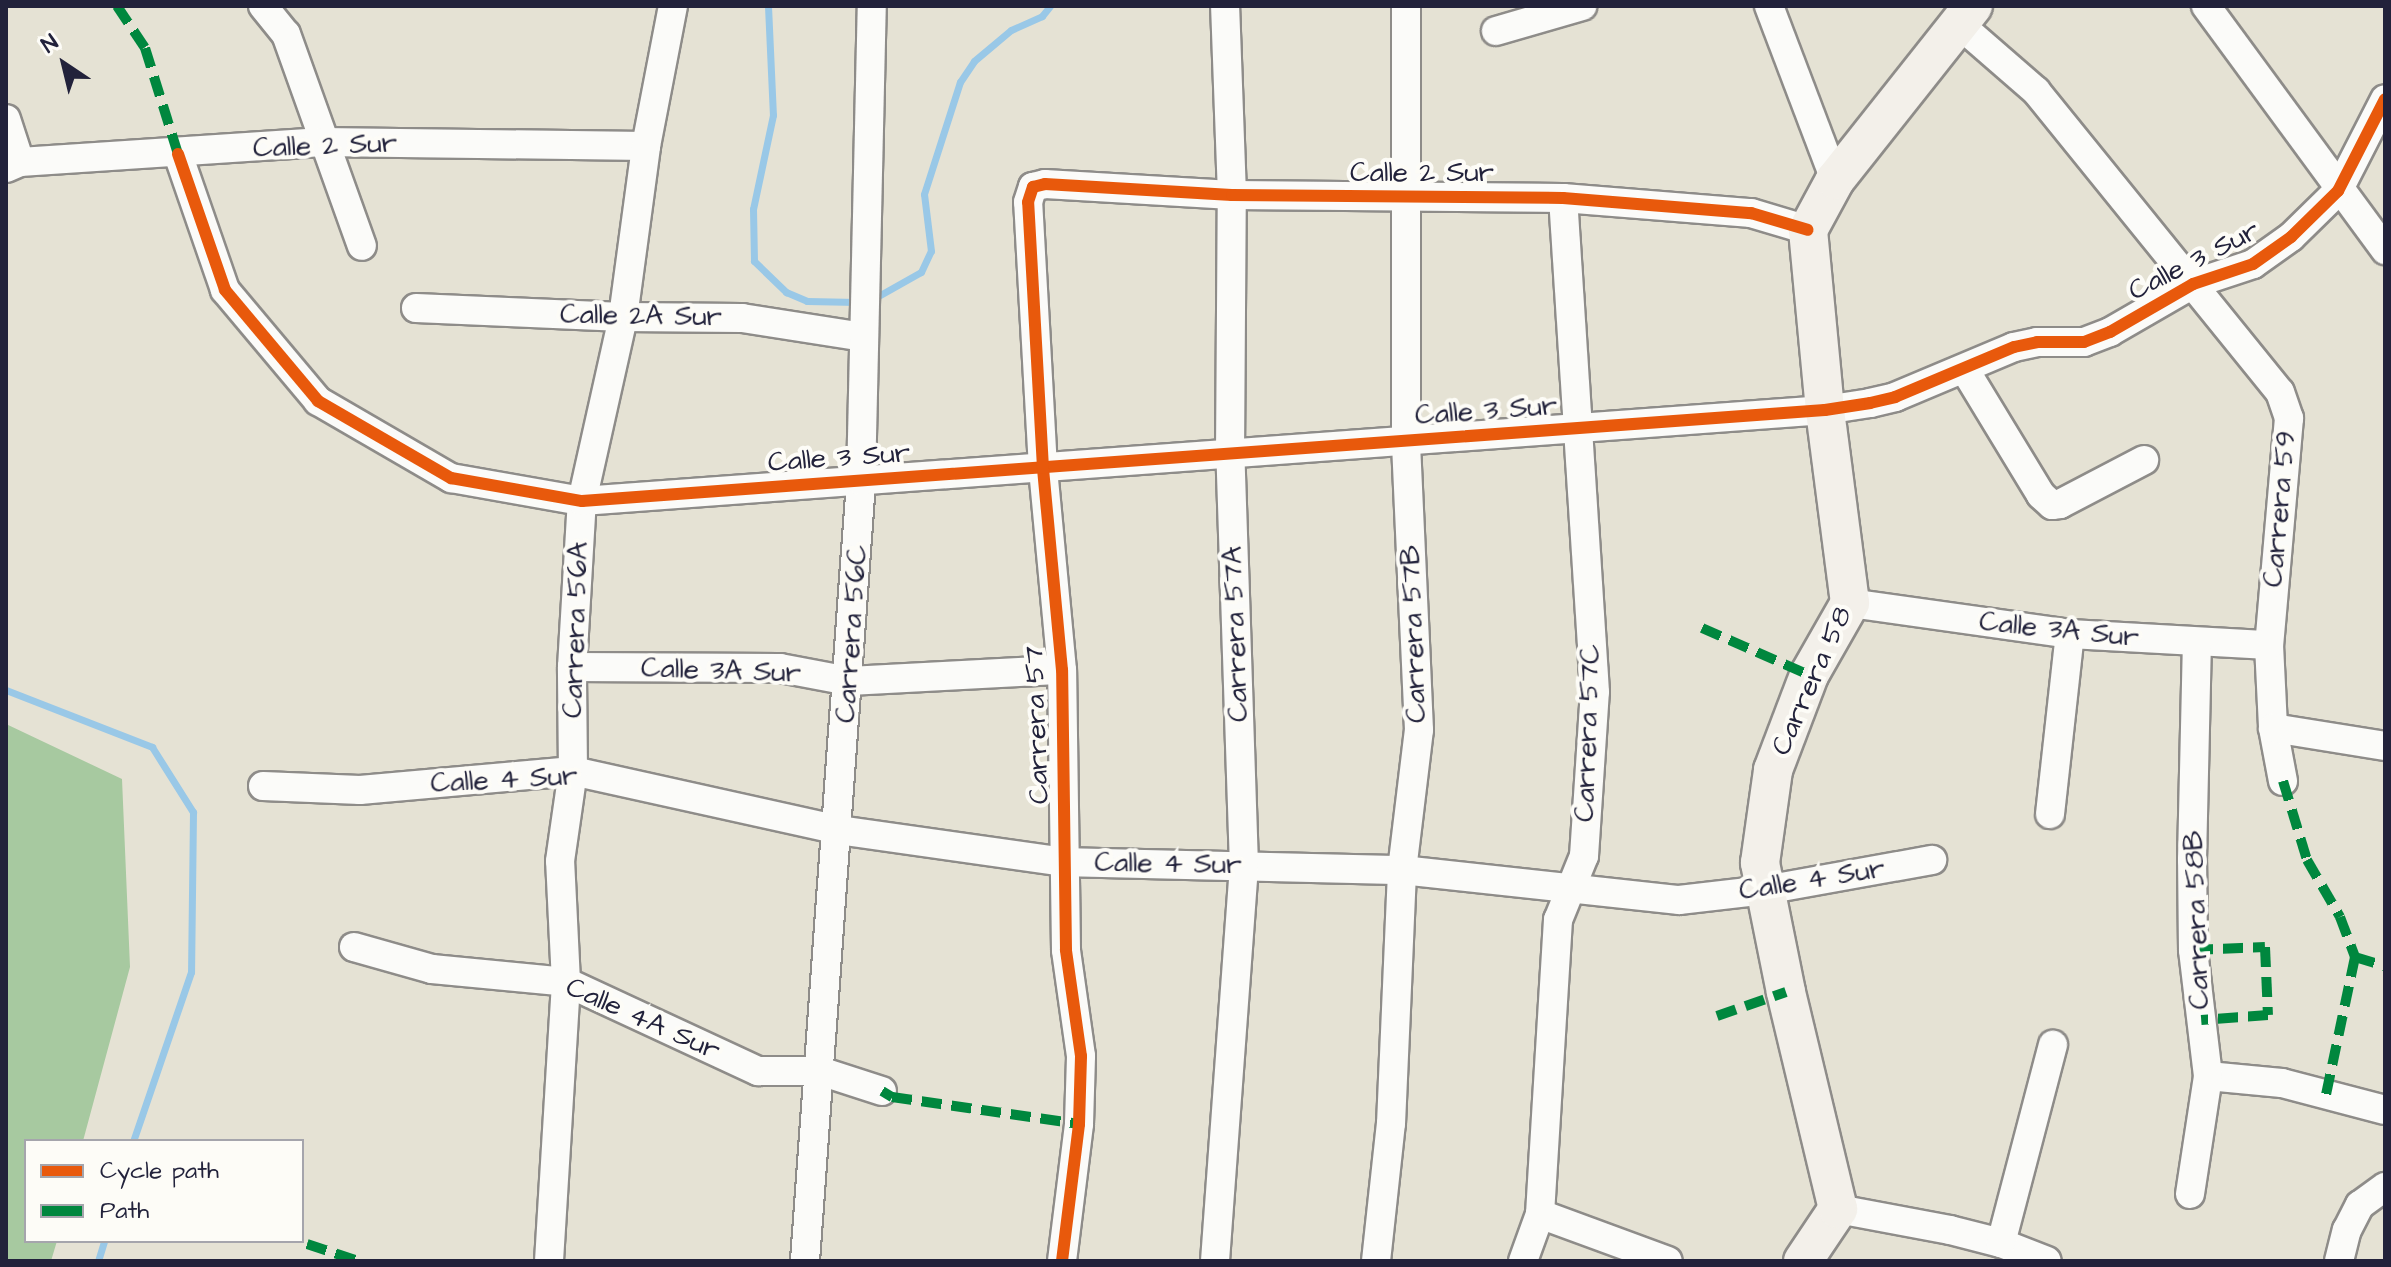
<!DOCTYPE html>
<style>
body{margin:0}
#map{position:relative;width:2391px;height:1267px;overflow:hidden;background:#e5e2d4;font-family:"Architects Daughter",sans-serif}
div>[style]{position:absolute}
.forest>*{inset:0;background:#a7c9a0}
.stream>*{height:7px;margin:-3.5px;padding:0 3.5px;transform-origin:3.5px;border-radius:3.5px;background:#99c8e7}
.roads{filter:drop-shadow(2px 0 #8e8c89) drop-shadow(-2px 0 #8e8c89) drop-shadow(0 2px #8e8c89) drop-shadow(0 -2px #8e8c89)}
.street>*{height:28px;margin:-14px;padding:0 14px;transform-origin:14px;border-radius:14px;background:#fbfbf9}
.secondary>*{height:38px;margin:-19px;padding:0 19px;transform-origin:19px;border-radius:19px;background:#f3f0ea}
.quiet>*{height:10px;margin-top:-5px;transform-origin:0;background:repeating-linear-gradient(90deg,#00873e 0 20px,transparent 0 30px)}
.cycleway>*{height:12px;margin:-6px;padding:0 6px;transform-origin:6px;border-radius:6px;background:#e8590c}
span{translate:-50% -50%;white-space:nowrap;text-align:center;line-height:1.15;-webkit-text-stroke:8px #fdfcf7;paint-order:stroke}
.street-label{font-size:28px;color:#22223b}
.frame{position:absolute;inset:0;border:8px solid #22223b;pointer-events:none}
.legend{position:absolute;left:24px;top:1139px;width:280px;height:104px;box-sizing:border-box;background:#fdfcf7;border:2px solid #a5a5ac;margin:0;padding:10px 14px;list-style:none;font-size:24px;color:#22223b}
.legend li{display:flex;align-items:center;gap:16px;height:40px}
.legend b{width:40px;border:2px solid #a5a5ac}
.north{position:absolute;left:24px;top:24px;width:80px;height:80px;-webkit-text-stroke:6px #fdfcf7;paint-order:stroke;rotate:325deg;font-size:22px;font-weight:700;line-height:32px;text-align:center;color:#22223b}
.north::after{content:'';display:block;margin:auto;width:28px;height:36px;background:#22223b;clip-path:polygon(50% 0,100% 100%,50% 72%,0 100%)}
</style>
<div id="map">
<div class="forest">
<i style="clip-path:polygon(6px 724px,122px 779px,130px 967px,83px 1141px,26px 1141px,26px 1241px,57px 1241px,51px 1261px,6px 1261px)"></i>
</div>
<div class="stream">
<i style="left:768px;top:6px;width:109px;rotate:87.4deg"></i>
<i style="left:773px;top:115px;width:96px;rotate:102deg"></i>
<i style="left:753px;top:209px;width:52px;rotate:88.9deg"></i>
<i style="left:754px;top:261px;width:45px;rotate:44.1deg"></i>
<i style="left:786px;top:292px;width:23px;rotate:23deg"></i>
<i style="left:807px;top:301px;width:50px;rotate:1.1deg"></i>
<i style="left:873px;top:299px;width:55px;rotate:-29.4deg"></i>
<i style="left:921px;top:272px;width:23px;rotate:-65deg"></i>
<i style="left:931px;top:251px;width:57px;rotate:-97deg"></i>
<i style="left:924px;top:194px;width:118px;rotate:-72.2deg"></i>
<i style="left:960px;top:82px;width:25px;rotate:-56deg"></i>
<i style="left:974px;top:61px;width:48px;rotate:-40deg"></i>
<i style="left:1011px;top:30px;width:34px;rotate:-24deg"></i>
<i style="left:1042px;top:16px;width:13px;rotate:-51deg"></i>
<i style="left:6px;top:690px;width:157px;rotate:21.3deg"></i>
<i style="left:152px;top:747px;width:77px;rotate:57.8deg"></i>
<i style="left:193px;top:812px;width:160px;rotate:90.7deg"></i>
<i style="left:191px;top:972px;width:179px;rotate:108.9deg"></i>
<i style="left:98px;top:1261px;width:21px;rotate:-73deg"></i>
</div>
<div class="roads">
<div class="street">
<i style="left:263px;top:6px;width:36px;rotate:51deg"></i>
<i style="left:286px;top:34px;width:225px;rotate:70.3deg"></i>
<i style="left:1769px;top:6px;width:186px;rotate:69.2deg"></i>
<i style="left:2206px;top:6px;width:303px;rotate:53.7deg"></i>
<i style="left:1959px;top:24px;width:102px;rotate:41deg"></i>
<i style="left:2036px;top:91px;width:387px;rotate:51deg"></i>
<i style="left:2280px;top:392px;width:28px;rotate:71deg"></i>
<i style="left:2289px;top:418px;width:228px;rotate:95deg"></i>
<i style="left:2269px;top:645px;width:83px;rotate:87.2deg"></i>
<i style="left:2273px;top:728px;width:54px;rotate:79.3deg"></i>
<i style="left:1496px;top:31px;width:90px;rotate:-16.2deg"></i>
<i style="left:6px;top:119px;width:45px;rotate:72deg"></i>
<i style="left:178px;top:154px;width:144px;rotate:70.9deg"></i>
<i style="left:225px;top:290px;width:145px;rotate:50deg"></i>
<i style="left:318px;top:401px;width:154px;rotate:30.1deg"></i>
<i style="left:451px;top:478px;width:133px;rotate:10deg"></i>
<i style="left:582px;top:501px;width:1246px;rotate:-4.19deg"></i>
<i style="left:1825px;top:410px;width:46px;rotate:-8.8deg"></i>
<i style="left:1870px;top:403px;width:26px;rotate:-13deg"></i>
<i style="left:1895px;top:397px;width:129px;rotate:-22.8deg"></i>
<i style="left:2014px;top:347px;width:24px;rotate:-12deg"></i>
<i style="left:2037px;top:342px;width:47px"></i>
<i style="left:2084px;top:342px;width:28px;rotate:-21deg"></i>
<i style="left:2110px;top:332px;width:96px;rotate:-30deg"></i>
<i style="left:2193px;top:284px;width:63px;rotate:-18.4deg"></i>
<i style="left:2253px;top:264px;width:47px;rotate:-35.4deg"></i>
<i style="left:2291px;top:237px;width:66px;rotate:-44.4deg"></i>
<i style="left:2338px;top:191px;width:103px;rotate:-62.9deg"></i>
<i style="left:6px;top:168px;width:15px;rotate:-23deg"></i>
<i style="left:20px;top:162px;width:303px;rotate:-3.8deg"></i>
<i style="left:322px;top:142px;width:324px;rotate:0.7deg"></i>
<i style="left:416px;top:308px;width:207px;rotate:2.5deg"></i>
<i style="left:623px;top:317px;width:119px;rotate:0.5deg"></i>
<i style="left:742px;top:318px;width:123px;rotate:8.9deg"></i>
<i style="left:1965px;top:370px;width:146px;rotate:58.7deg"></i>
<i style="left:2041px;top:495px;width:15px;rotate:42deg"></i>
<i style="left:2052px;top:505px;width:8px;rotate:-7deg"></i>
<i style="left:2060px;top:504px;width:95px;rotate:-27.6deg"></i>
<i style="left:1850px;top:603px;width:222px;rotate:8deg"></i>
<i style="left:2070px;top:634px;width:199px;rotate:3.2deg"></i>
<i style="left:572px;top:667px;width:208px;rotate:0.3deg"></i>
<i style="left:780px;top:668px;width:70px;rotate:10.7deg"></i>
<i style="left:849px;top:681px;width:213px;rotate:-3deg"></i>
<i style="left:2273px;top:728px;width:113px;rotate:9.1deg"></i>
<i style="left:263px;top:786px;width:97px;rotate:2.4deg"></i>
<i style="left:360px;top:790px;width:214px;rotate:-5.1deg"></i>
<i style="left:573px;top:771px;width:272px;rotate:12.5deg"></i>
<i style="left:839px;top:830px;width:227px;rotate:8.1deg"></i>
<i style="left:1064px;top:862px;width:338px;rotate:1.4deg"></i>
<i style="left:1402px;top:870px;width:279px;rotate:6.2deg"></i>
<i style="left:1679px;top:900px;width:87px;rotate:-6.6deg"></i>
<i style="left:1765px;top:890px;width:170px;rotate:-10.2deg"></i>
<i style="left:2050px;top:814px;width:181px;rotate:-83.7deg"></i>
<i style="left:354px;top:947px;width:81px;rotate:15.8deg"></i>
<i style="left:432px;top:969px;width:135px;rotate:5.5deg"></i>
<i style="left:566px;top:982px;width:212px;rotate:24.9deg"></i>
<i style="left:758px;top:1071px;width:62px"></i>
<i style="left:820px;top:1071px;width:65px;rotate:17.9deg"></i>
<i style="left:2208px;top:1076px;width:74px;rotate:5.4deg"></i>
<i style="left:2282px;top:1083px;width:106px;rotate:14.7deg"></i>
<i style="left:2190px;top:1194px;width:119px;rotate:-81.3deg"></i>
<i style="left:2208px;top:1076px;width:127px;rotate:-96.8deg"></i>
<i style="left:2193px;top:950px;width:90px;rotate:-90.6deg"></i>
<i style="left:2192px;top:860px;width:217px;rotate:-88.7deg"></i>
<i style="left:1838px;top:1209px;width:114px;rotate:10.6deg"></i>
<i style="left:1950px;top:1230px;width:53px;rotate:14.3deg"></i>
<i style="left:2001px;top:1243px;width:49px;rotate:21.4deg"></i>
<i style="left:1540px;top:1214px;width:136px;rotate:20.2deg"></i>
<i style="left:2001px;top:1243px;width:205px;rotate:-75.3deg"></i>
<i style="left:549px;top:1261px;width:280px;rotate:-86.5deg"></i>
<i style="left:566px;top:982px;width:121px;rotate:-92.8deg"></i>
<i style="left:560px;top:861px;width:91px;rotate:-81.8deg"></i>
<i style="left:573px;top:771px;width:104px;rotate:-90.6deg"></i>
<i style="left:572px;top:667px;width:166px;rotate:-86.6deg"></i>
<i style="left:582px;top:501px;width:189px;rotate:-77.4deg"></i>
<i style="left:623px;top:317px;width:173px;rotate:-82.3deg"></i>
<i style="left:646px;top:146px;width:143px;rotate:-79.1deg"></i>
<i style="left:805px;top:1261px;width:782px;rotate:-85.89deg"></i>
<i style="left:861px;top:481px;width:475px;rotate:-88.7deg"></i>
<i style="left:1062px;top:1261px;width:138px;rotate:-82.9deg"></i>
<i style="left:1079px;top:1124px;width:68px;rotate:-88.3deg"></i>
<i style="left:1081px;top:1056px;width:107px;rotate:-98.1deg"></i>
<i style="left:1066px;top:950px;width:280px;rotate:-90.8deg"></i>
<i style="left:1062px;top:670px;width:203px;rotate:-95.4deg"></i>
<i style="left:1043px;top:468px;width:266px;rotate:-93.2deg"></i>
<i style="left:1028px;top:202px;width:16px;rotate:-72deg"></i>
<i style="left:1033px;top:187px;width:12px;rotate:-14deg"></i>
<i style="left:1045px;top:184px;width:187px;rotate:3.4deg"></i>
<i style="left:1232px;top:195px;width:331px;rotate:0.5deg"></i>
<i style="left:1563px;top:198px;width:189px;rotate:4.6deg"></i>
<i style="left:1751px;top:213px;width:59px;rotate:16.6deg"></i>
<i style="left:1215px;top:1261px;width:396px;rotate:-85.8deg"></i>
<i style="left:1244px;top:866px;width:412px;rotate:-91.9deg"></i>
<i style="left:1230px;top:454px;width:259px;rotate:-89.6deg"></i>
<i style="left:1232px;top:195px;width:189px;rotate:-92.1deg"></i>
<i style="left:1376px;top:1261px;width:138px;rotate:-83.8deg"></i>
<i style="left:1391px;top:1124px;width:254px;rotate:-87.5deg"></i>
<i style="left:1402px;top:870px;width:141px;rotate:-83.1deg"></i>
<i style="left:1419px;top:730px;width:289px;rotate:-92.6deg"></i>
<i style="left:1406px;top:441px;width:435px;rotate:-90deg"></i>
<i style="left:1523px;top:1261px;width:50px;rotate:-70.1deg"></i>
<i style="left:1540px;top:1214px;width:295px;rotate:-86.5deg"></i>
<i style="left:1558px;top:920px;width:69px;rotate:-67.9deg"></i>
<i style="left:1584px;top:856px;width:164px;rotate:-86.2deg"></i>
<i style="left:1595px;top:692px;width:495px;rotate:-93.7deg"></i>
<i style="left:2339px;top:1261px;width:32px;rotate:-76deg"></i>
<i style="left:2347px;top:1230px;width:28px;rotate:-63deg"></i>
<i style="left:2360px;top:1205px;width:31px;rotate:-36deg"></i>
</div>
<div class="secondary">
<i style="left:1803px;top:1261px;width:63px;rotate:-56.1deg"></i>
<i style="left:1838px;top:1209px;width:223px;rotate:-103.5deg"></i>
<i style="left:1786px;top:992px;width:132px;rotate:-101.4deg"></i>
<i style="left:1760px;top:863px;width:94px;rotate:-82deg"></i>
<i style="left:1773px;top:770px;width:102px;rotate:-69.2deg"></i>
<i style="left:1809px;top:675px;width:83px;rotate:-60.3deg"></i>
<i style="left:1850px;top:603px;width:195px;rotate:-97.4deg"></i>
<i style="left:1825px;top:410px;width:181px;rotate:-95.4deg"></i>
<i style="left:1808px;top:230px;width:57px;rotate:-61.6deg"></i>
<i style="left:1835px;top:180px;width:222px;rotate:-51.6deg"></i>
</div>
</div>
<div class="quiet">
<i style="left:117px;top:6px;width:50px;rotate:56.3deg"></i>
<i style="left:145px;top:48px;width:111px;rotate:72.7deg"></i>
<i style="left:1702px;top:628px;width:117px;rotate:23.7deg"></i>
<i style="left:2283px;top:781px;width:83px;rotate:73.1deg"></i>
<i style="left:2307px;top:860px;width:66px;rotate:59.9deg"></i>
<i style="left:2340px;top:917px;width:43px;rotate:69.4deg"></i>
<i style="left:2355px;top:957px;width:141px;rotate:101.9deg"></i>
<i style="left:2193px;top:950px;width:72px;rotate:-2.4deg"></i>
<i style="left:2265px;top:947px;width:68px;rotate:87.5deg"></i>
<i style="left:2268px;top:1015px;width:67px;rotate:175.7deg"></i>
<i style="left:2355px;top:957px;width:31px;rotate:17deg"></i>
<i style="left:1717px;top:1016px;width:73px;rotate:-19.2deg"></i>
<i style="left:882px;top:1091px;width:12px;rotate:31deg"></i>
<i style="left:892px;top:1097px;width:189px;rotate:8.2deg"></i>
<i style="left:307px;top:1244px;width:54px;rotate:18.4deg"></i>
</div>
<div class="cycleway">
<i style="left:178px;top:154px;width:144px;rotate:70.9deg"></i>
<i style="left:225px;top:290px;width:145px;rotate:50deg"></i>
<i style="left:318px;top:401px;width:154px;rotate:30.1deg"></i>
<i style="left:451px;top:478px;width:133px;rotate:10deg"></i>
<i style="left:582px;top:501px;width:1246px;rotate:-4.19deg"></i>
<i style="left:1825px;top:410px;width:46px;rotate:-8.8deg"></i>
<i style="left:1870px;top:403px;width:26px;rotate:-13deg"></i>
<i style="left:1895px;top:397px;width:129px;rotate:-22.8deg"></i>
<i style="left:2014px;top:347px;width:24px;rotate:-12deg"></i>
<i style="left:2037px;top:342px;width:47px"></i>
<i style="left:2084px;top:342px;width:28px;rotate:-21deg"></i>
<i style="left:2110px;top:332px;width:96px;rotate:-30deg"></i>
<i style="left:2193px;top:284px;width:63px;rotate:-18.4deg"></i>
<i style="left:2253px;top:264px;width:47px;rotate:-35.4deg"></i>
<i style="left:2291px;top:237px;width:66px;rotate:-44.4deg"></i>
<i style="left:2338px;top:191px;width:103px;rotate:-62.9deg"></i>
<i style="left:1062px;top:1261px;width:138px;rotate:-82.9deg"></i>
<i style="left:1079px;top:1124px;width:68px;rotate:-88.3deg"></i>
<i style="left:1081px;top:1056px;width:107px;rotate:-98.1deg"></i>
<i style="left:1066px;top:950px;width:280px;rotate:-90.8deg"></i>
<i style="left:1062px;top:670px;width:203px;rotate:-95.4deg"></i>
<i style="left:1043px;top:468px;width:266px;rotate:-93.2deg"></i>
<i style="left:1028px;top:202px;width:16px;rotate:-72deg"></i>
<i style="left:1033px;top:187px;width:12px;rotate:-14deg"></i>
<i style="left:1045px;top:184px;width:187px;rotate:3.4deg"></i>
<i style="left:1232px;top:195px;width:331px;rotate:0.5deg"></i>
<i style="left:1563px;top:198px;width:189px;rotate:4.6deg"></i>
<i style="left:1751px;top:213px;width:59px;rotate:16.6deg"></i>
</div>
<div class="street-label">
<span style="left:325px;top:146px;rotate:-2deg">Calle 2 Sur</span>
<span style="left:1422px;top:173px">Calle 2 Sur</span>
<span style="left:2194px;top:261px;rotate:-27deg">Calle 3 Sur</span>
<span style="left:641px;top:316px;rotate:1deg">Calle 2A Sur</span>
<span style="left:1486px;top:411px;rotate:-4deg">Calle 3 Sur</span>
<span style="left:839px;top:458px;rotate:-4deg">Calle 3 Sur</span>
<span style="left:2280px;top:509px;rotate:-85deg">Carrera 59</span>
<span style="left:576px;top:630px;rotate:-88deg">Carrera 56A</span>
<span style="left:2059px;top:630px;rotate:6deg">Calle 3A Sur</span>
<span style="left:852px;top:634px;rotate:-86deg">Carrera 56C</span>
<span style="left:1236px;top:634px;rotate:-92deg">Carrera 57A</span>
<span style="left:1414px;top:634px;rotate:-92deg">Carrera 57B</span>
<span style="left:721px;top:671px;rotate:2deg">Calle 3A Sur</span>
<span style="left:1812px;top:681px;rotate:-66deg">Carrera 58</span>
<span style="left:1037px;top:725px;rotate:-92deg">Carrera 57</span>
<span style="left:1588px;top:733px;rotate:-88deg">Carrera 57C</span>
<span style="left:504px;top:780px;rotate:-3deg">Calle 4 Sur</span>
<span style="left:1168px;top:864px;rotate:1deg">Calle 4 Sur</span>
<span style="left:1812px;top:880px;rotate:-9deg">Calle 4 Sur</span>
<span style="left:2197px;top:920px;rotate:-92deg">Carrera 58B</span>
<span style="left:643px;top:1019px;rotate:24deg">Calle 4A Sur</span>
</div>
<div class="frame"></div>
<ul class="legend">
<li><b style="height:10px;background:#e8590c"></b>Cycle path</li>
<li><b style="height:10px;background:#00873e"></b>Path</li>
</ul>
<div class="north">N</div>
</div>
